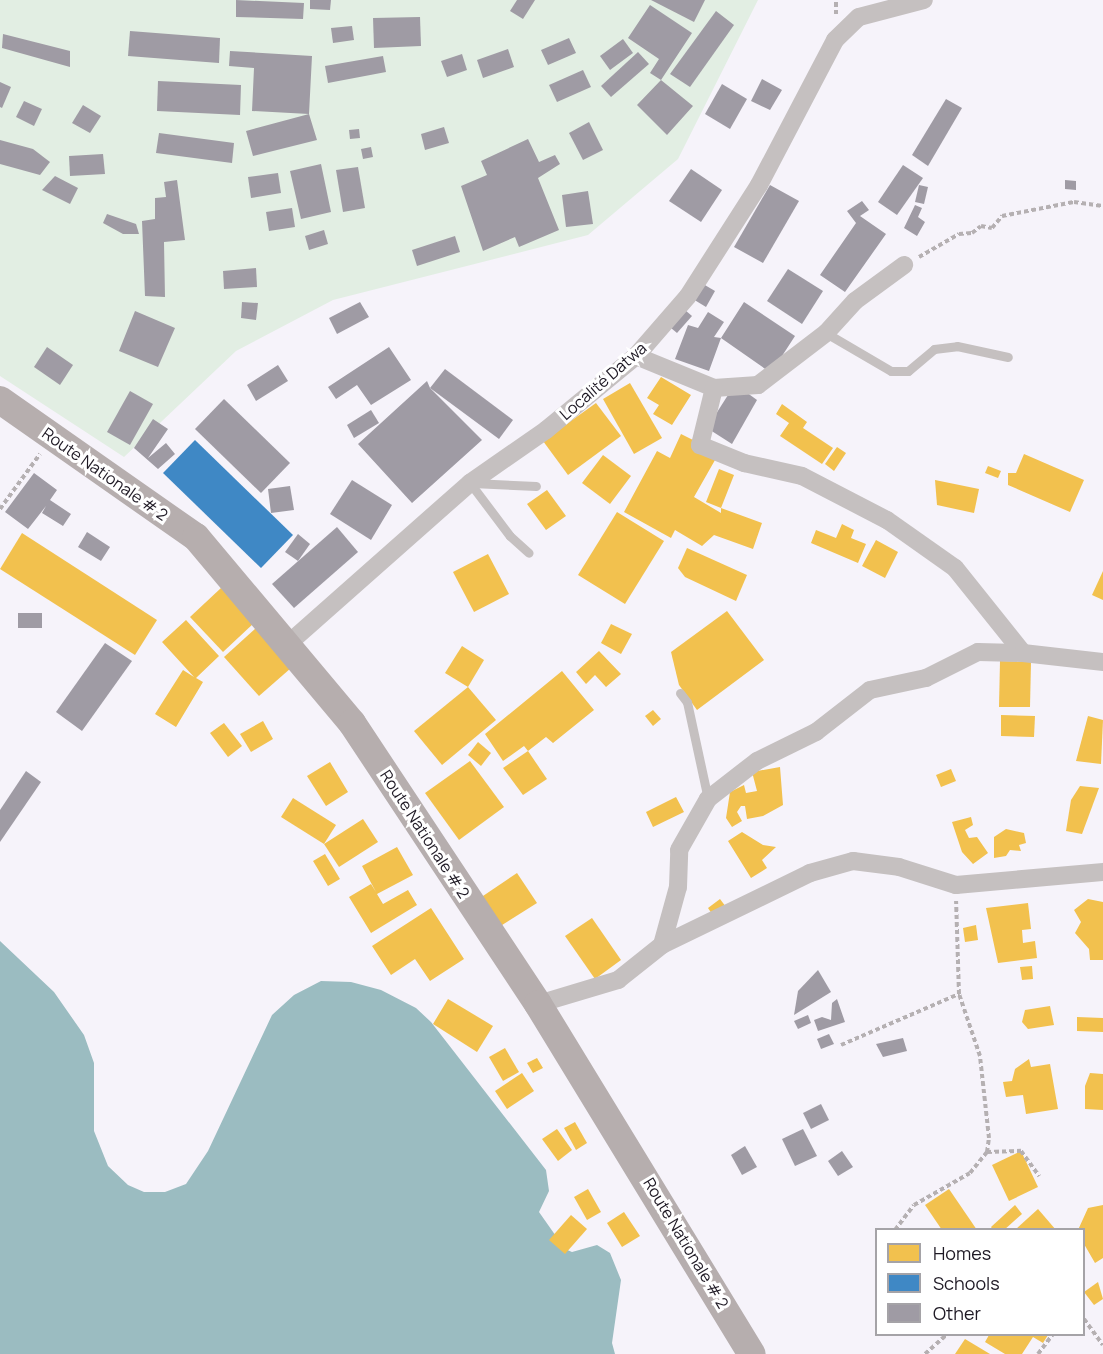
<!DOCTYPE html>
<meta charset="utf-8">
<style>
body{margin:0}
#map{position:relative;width:1103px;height:1354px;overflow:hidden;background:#f6f3fa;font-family:Manrope,sans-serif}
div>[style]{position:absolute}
.green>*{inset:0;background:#e2eee3}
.water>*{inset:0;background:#9bbcc1}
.homes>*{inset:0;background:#f2c14e}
.schools>*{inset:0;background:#3f88c5}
.building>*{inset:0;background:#9f9ba4}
.path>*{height:4px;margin-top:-2px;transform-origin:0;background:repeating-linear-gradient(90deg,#b5b0b2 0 4.5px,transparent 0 7.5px)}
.service>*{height:9px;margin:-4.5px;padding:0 4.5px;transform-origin:4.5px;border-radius:4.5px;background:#c5c0c0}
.minor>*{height:18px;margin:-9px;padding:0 9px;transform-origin:9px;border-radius:9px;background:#c5c0c0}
.primary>*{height:28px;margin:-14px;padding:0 14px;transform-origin:14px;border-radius:14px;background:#b6aeae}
span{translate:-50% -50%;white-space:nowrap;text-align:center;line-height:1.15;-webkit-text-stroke:6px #fff;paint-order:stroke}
.street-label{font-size:16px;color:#1e1924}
.legend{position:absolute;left:875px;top:1228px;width:210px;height:108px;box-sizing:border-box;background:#fff;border:2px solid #a5a3a7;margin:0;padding:8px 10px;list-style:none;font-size:18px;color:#1e1924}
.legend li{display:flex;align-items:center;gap:12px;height:30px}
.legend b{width:30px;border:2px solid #a5a3a7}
</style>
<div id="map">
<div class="green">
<i style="clip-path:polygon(0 0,758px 0,678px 159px,588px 235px,333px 300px,236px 351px,124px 457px,0 376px)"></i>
</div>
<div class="water">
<i style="clip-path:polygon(0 941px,54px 992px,84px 1035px,94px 1063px,94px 1131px,108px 1166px,128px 1185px,144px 1192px,165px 1192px,186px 1184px,208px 1151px,272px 1015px,294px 995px,321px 981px,351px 982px,381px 990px,416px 1008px,431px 1022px,546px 1170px,549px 1191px,539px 1212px,565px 1249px,572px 1252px,597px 1245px,610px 1253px,621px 1280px,612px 1343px,615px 1354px,0 1354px)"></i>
</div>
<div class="homes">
<i style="clip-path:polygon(661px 377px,691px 395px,672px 425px,653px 414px,659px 405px,647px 398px)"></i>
<i style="clip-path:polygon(630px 383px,662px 438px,634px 454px,603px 399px)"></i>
<i style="clip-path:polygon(596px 403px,621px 436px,568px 475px,543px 441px)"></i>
<i style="clip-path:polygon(782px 404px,807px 422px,803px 428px,833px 448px,822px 464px,780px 436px,789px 423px,776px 414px)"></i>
<i style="clip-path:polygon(681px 434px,719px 453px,694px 497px,721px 513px,721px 508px,762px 523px,753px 549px,714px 535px,702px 546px,675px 530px,671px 538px,624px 512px,657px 451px,670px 458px)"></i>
<i style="clip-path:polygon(837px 447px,846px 453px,834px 471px,825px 464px)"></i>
<i style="clip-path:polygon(1024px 454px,1084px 480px,1070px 512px,1008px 485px,1008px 473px,1016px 473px)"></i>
<i style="clip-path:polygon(603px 455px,631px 476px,610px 504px,582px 483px)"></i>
<i style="clip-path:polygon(988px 466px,1001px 471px,998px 478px,985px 473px)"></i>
<i style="clip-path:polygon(719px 469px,734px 475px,721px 508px,706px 502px)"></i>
<i style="clip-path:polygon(935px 480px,979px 489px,974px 513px,937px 505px)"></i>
<i style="clip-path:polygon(547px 490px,566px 516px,546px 530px,527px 504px)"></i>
<i style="clip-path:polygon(617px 512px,664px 541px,625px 604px,578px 575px)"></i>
<i style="clip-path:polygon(842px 524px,854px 530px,851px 538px,866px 544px,858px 563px,811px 543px,816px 530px,836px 538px)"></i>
<i style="clip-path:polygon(22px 533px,157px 620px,135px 655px,0 569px)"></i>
<i style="clip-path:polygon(876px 540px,898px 552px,885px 578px,862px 566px)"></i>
<i style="clip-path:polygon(687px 548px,747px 575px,736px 601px,685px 577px,678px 568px)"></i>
<i style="clip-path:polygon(488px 554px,509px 594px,474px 612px,453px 572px)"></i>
<i style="clip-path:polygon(1103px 571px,1103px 600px,1092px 595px)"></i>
<i style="clip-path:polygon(221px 588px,254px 623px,223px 652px,190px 617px)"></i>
<i style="clip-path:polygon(727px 611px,764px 660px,697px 710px,679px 685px,671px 652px)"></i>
<i style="clip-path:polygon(186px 620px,219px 656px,196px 678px,203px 682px,176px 727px,155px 714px,183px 670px,194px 677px,162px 642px)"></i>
<i style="clip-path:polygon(611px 624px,632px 634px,621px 654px,601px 643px)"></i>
<i style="clip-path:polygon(256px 628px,291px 668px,259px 696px,224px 657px)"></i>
<i style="clip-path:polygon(462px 646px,484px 660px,468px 687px,445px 673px)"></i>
<i style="clip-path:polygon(599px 651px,621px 674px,606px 687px,595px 675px,586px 684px,576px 672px)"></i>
<i style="clip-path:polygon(1000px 661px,1031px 662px,1030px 707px,999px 707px)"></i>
<i style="clip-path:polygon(562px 671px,594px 710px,553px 743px,546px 737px,528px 751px,524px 746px,503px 761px,485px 734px)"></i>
<i style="clip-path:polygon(468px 687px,496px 720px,442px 765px,414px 731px)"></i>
<i style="clip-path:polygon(653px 710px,661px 719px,653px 726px,645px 716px)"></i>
<i style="clip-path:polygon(1001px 715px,1035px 716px,1034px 737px,1001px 736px)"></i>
<i style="clip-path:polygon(1088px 716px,1103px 720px,1101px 764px,1076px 761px)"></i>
<i style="clip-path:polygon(263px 721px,273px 739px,251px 752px,240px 734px)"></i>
<i style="clip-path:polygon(224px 723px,242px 746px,228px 757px,210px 733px)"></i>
<i style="clip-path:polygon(478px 742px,491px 753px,481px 766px,468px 755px)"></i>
<i style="clip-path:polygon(528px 751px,547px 779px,523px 795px,503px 768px)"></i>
<i style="clip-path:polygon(470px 761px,504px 807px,459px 840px,425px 793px)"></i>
<i style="clip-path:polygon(330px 762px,348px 792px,326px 806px,307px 776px)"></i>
<i style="clip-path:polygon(780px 767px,783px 805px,763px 816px,747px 819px,745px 806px,741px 806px,737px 812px,742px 821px,732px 827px,726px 818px,730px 792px,744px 785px,746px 793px,757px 791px,752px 772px)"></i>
<i style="clip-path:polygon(951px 769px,956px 781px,941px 787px,936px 775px)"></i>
<i style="clip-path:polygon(1080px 786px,1099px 788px,1082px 834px,1066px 831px,1071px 800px)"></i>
<i style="clip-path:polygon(676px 797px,684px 812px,653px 827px,646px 812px)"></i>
<i style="clip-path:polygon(293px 798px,336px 825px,324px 844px,281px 817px)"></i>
<i style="clip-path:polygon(971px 817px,973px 825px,965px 830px,969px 838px,977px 837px,988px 853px,973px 864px,962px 852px,952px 822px)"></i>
<i style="clip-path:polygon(363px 819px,378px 842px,339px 867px,324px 844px)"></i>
<i style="clip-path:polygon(1006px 829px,1024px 833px,1026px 843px,1019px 845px,1021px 851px,1010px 850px,1006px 856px,994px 858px,994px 837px)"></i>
<i style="clip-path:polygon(742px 832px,763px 845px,776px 847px,762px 860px,767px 868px,751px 878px,728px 841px)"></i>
<i style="clip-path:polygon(397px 847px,413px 875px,377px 894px,383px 904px,408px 890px,417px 905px,371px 933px,349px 897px,371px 884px,376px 892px,362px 866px)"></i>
<i style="clip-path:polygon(325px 854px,340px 879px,328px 886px,313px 861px)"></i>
<i style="clip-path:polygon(517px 873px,537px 903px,499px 927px,480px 898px)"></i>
<i style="clip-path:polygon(720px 899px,726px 907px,714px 917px,708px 908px)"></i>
<i style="clip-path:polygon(1088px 899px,1103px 902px,1103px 960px,1090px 960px,1089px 949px,1075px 933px,1081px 922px,1074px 910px)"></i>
<i style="clip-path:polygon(1028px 903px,1031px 929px,1022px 930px,1023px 943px,1035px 941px,1037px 958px,998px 963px,986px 908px)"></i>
<i style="clip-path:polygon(431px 908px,464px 959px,430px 981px,415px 959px,391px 975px,372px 946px)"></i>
<i style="clip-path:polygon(592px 918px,621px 960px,595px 979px,565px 936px)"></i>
<i style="clip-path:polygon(976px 925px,978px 940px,965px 942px,963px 928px)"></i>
<i style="clip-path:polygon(1032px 966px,1033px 979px,1022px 980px,1020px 967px)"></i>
<i style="clip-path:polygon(448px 999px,493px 1026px,477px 1052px,433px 1024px)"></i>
<i style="clip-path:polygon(1050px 1006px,1054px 1025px,1028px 1029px,1022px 1022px,1025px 1010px)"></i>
<i style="clip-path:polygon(1077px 1017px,1103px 1018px,1103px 1032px,1077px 1031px)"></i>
<i style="clip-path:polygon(505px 1048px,519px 1072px,503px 1081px,489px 1057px)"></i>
<i style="clip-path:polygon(537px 1058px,543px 1068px,533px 1073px,527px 1063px)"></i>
<i style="clip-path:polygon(1029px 1059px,1031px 1067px,1050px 1064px,1058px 1109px,1026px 1114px,1023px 1095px,1006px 1097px,1003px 1082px,1012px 1081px,1015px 1069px)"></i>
<i style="clip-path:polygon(522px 1073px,534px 1091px,507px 1109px,495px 1091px)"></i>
<i style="clip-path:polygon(1090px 1073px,1103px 1074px,1103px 1110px,1085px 1109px,1085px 1086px)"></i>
<i style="clip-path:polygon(575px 1122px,587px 1143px,576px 1150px,564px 1128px)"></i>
<i style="clip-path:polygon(557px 1129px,572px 1150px,558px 1161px,542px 1139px)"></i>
<i style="clip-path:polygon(1021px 1151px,1038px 1187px,1009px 1201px,992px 1165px)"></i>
<i style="clip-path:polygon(588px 1189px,601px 1212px,587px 1220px,574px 1197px)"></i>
<i style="clip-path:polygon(949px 1189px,977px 1230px,942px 1230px,925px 1205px)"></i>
<i style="clip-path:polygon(1015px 1205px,1022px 1214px,1004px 1230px,993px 1230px,991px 1227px)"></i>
<i style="clip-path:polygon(1103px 1205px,1103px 1258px,1095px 1263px,1084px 1244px,1084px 1230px,1078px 1230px,1088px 1208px)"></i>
<i style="clip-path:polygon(1038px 1209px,1056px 1230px,1015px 1230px)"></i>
<i style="clip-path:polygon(624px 1212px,640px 1236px,622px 1247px,607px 1223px)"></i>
<i style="clip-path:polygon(571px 1215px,587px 1229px,565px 1254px,549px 1240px)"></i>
<i style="clip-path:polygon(1098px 1282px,1103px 1299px,1094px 1305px,1084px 1292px)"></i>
<i style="clip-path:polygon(989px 1335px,1048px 1335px,1043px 1343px,1033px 1337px,1022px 1354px,1005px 1354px,985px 1342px)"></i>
<i style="clip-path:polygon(965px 1339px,990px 1354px,955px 1354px)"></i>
</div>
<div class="schools">
<i style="clip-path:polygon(195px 440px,293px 535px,261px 568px,163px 473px)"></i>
</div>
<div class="building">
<i style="clip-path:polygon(236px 0,304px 3px,303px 19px,236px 17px)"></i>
<i style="clip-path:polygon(310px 0,331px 0,330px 10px,310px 9px)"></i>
<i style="clip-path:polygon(517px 0,535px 0,523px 19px,510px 11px)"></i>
<i style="clip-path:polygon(651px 0,705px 0,694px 22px)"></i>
<i style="clip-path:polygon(650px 5px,692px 33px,661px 80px,693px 106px,667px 135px,637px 105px,661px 80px,650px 73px,659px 59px,628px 38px)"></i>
<i style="clip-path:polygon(716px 11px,734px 25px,690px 87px,670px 74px)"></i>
<i style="clip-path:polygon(420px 17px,421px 46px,374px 48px,373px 18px)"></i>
<i style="clip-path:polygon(352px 26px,354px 40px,333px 43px,331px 28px)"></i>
<i style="clip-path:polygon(130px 31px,220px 38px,219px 63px,128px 56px)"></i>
<i style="clip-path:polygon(3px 34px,70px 51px,70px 67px,2px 48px)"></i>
<i style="clip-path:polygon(569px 38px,576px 53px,548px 65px,541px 50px)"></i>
<i style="clip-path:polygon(623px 39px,633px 53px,610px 70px,600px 56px)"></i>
<i style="clip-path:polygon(508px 49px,514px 67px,483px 78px,477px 60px)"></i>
<i style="clip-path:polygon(230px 51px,312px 56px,309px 114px,317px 140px,253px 156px,246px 131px,309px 114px,252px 111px,254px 68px,229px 66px)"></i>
<i style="clip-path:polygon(638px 52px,649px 64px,611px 97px,601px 86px)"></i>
<i style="clip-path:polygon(462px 54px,467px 70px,447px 77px,441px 61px)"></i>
<i style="clip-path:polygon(383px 56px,386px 72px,328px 83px,325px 66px)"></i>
<i style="clip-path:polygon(583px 70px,591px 87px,557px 102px,549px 85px)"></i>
<i style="clip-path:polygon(762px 79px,782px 90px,770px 110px,751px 101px)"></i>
<i style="clip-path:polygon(158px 81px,241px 85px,240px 115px,157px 111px)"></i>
<i style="clip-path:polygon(0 82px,11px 87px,2px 108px,0 107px)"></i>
<i style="clip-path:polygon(722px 84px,747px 99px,730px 129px,705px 114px)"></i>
<i style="clip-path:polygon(946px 99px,962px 108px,928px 166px,912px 155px)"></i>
<i style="clip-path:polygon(24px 101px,42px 109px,34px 126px,16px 117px)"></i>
<i style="clip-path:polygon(83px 105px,101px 116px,90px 133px,72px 123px)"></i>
<i style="clip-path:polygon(589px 122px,603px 150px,583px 160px,569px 133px)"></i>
<i style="clip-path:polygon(444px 127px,449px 143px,425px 150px,421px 134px)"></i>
<i style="clip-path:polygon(359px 129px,360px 138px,350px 139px,349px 130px)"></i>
<i style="clip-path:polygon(159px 133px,234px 143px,232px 163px,156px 153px)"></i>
<i style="clip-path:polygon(528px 139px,539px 162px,555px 155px,560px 164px,538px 178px,559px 230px,519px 247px,515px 237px,483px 251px,461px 186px,487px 175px,481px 161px)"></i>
<i style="clip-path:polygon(0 140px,33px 149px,50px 162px,40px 175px,0 164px)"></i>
<i style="clip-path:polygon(371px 147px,373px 157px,363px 159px,361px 149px)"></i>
<i style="clip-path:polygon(103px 154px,105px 174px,70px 176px,69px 156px)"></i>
<i style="clip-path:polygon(321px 164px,331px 212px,301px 219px,290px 171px)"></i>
<i style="clip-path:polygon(903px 165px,923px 178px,897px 215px,878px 202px)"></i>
<i style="clip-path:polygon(358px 167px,365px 208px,343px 212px,336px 170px)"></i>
<i style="clip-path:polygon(691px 169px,722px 190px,701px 222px,669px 201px)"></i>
<i style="clip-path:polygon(278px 173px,281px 193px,251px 198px,248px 177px)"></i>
<i style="clip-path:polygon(55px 176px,78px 188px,70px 204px,42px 190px)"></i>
<i style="clip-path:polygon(177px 180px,185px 240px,164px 242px,165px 297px,145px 296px,142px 221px,155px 219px,155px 198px,166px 197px,164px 182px)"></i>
<i style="clip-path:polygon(1065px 180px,1076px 181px,1076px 190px,1065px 189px)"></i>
<i style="clip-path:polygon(770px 185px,799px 201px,763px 263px,734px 247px)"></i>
<i style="clip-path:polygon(919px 185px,928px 187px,924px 204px,915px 202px)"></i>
<i style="clip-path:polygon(588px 191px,593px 224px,566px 227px,562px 195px)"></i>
<i style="clip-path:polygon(862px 201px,869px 210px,860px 216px,886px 234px,845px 292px,820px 275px,856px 223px,847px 211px)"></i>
<i style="clip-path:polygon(915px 205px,922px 208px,918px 217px,925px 222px,917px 236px,904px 228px)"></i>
<i style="clip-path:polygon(292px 208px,295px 227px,269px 231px,266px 212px)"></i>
<i style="clip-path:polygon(107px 214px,136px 224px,139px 234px,123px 234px,103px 223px)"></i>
<i style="clip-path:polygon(324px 230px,328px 244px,309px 250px,305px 236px)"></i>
<i style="clip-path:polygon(455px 236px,460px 252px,417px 266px,412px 250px)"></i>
<i style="clip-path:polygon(256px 268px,257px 287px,224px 289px,223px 271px)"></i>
<i style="clip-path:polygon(788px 269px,823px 291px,802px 324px,767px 301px)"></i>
<i style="clip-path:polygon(698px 281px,715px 291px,706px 307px,688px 296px)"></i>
<i style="clip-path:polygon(242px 302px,258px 303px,256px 320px,241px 318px)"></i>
<i style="clip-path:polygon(360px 302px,369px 317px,337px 334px,329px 318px)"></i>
<i style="clip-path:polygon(744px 302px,795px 336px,771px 373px,721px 338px,709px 371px,675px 359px,688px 325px,698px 328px,708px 312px,724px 322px,714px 337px,721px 338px)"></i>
<i style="clip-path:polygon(685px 310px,692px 316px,677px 333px,665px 323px)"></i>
<i style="clip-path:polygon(135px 311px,175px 328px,158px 367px,119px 351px)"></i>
<i style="clip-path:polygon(47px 347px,73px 365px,60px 385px,34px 367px)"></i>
<i style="clip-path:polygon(389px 347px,411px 380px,371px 405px,357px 385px,336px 399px,328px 387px)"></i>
<i style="clip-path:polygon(278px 365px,288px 381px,256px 401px,247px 385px)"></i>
<i style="clip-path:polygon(445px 369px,513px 420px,499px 439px,430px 388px)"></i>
<i style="clip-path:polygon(427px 381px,430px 388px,482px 440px,412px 503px,358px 444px)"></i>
<i style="clip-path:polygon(735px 384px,757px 400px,732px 444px,707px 428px)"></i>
<i style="clip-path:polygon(130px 391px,153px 404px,130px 445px,107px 432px)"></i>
<i style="clip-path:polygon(224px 399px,290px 463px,261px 493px,195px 429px)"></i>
<i style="clip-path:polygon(371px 410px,379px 423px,354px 438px,347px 425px)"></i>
<i style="clip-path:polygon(153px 419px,168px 429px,148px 458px,166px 443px,175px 454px,158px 469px,134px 448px)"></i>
<i style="clip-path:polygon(34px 473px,57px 490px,50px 500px,71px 514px,63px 526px,42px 513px,46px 506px,28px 529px,5px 512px)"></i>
<i style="clip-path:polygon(352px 480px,392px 505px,371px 540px,330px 514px)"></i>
<i style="clip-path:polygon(290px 486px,294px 510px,271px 513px,268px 489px)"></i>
<i style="clip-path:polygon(337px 527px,358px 552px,294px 608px,272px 584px)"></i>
<i style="clip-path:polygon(87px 532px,110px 547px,101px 561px,78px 547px)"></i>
<i style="clip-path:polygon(298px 534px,310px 544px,298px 561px,285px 552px)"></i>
<i style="clip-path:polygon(18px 613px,42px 613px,42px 628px,18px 628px)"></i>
<i style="clip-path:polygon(105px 643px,132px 661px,82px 731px,56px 712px)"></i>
<i style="clip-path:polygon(26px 771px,41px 782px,0 842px,0 810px)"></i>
<i style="clip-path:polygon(818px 970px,831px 992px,794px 1015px,798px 991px)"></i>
<i style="clip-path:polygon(837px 999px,845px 1022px,818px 1031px,814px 1020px,822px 1017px,831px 1020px,832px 1003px)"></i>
<i style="clip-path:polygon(808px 1015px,811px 1023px,798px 1029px,794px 1021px)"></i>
<i style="clip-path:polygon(829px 1034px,834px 1044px,821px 1049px,817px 1039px)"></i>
<i style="clip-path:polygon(903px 1038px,907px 1051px,883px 1057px,876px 1044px)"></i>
<i style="clip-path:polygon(821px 1104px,829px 1120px,811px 1129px,803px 1113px)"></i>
<i style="clip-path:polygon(803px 1129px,817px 1156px,795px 1166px,782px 1139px)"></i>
<i style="clip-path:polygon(745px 1146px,757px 1167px,742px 1175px,731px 1155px)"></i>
<i style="clip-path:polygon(842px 1151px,853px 1167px,838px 1176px,828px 1161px)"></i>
</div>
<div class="path">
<i style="left:836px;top:14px;width:14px;rotate:-90deg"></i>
<i style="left:919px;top:257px;width:46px;rotate:-29.9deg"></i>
<i style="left:959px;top:234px;width:13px;rotate:-4deg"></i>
<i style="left:972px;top:233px;width:11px;rotate:-38deg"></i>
<i style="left:981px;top:226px;width:11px;rotate:10deg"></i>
<i style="left:992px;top:228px;width:16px;rotate:-50deg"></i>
<i style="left:1002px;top:216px;width:73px;rotate:-11deg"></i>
<i style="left:1074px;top:202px;width:29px;rotate:8deg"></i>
<i style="left:0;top:509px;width:68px;rotate:-54deg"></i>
<i style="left:841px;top:1045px;width:129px;rotate:-23.4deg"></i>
<i style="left:987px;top:1152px;width:34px;rotate:-2deg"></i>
<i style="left:1021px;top:1151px;width:31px;rotate:54deg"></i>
<i style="left:895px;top:1230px;width:31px;rotate:-53deg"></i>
<i style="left:914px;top:1205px;width:64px;rotate:-29.7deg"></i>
<i style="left:970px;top:1173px;width:27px;rotate:-51deg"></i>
<i style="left:987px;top:1152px;width:14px;rotate:-82deg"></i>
<i style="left:989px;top:1138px;width:82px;rotate:-96.3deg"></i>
<i style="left:980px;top:1056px;width:65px;rotate:-108.7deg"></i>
<i style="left:959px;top:994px;width:93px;rotate:-91.8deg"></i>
<i style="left:1084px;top:1319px;width:32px;rotate:54deg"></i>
<i style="left:925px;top:1354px;width:30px;rotate:-42deg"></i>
<i style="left:1038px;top:1354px;width:25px;rotate:-53deg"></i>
</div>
<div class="service">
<i style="left:826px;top:333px;width:75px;rotate:30.3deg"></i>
<i style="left:891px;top:371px;width:17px"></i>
<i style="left:908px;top:371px;width:34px;rotate:-40deg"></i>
<i style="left:934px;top:349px;width:23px;rotate:-7deg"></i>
<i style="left:957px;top:346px;width:52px;rotate:12.2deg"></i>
<i style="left:470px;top:483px;width:66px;rotate:53deg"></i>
<i style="left:510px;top:536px;width:25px;rotate:42deg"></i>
<i style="left:472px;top:483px;width:64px;rotate:2.7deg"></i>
<i style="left:680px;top:693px;width:11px;rotate:52deg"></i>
<i style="left:687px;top:702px;width:99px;rotate:77.8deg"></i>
</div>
<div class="minor">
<i style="left:636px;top:356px;width:84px;rotate:22.3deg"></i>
<i style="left:714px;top:388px;width:44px;rotate:-3.9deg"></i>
<i style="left:758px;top:385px;width:86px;rotate:-37.4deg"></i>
<i style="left:826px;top:333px;width:43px;rotate:-47.8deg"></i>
<i style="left:855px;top:301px;width:61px;rotate:-36.3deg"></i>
<i style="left:714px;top:388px;width:59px;rotate:103.8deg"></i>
<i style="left:700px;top:445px;width:48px;rotate:22.2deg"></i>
<i style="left:744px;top:463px;width:59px;rotate:12.6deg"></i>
<i style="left:802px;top:476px;width:96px;rotate:27.4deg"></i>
<i style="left:887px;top:520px;width:83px;rotate:35.2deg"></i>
<i style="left:955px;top:568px;width:109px;rotate:51.3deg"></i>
<i style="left:289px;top:643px;width:242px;rotate:-41.5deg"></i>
<i style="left:470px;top:483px;width:93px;rotate:-34.9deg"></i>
<i style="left:546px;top:430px;width:117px;rotate:-39.4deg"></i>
<i style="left:636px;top:356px;width:79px;rotate:-49.1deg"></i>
<i style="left:688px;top:296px;width:132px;rotate:-57.4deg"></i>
<i style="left:759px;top:185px;width:164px;rotate:-62.3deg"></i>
<i style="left:835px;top:40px;width:33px;rotate:-44deg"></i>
<i style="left:859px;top:17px;width:67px;rotate:-14.7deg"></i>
<i style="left:662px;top:945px;width:60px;rotate:-74.6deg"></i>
<i style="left:678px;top:887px;width:37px;rotate:-88deg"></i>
<i style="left:679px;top:850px;width:59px;rotate:-60.4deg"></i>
<i style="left:708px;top:799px;width:62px;rotate:-37.8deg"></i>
<i style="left:757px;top:761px;width:66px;rotate:-26.2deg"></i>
<i style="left:816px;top:732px;width:68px;rotate:-37.9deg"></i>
<i style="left:870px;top:690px;width:57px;rotate:-12.1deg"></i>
<i style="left:926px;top:678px;width:58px;rotate:-26.6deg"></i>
<i style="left:978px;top:652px;width:45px;rotate:1.3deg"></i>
<i style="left:1023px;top:653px;width:81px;rotate:6.4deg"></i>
<i style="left:538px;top:1004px;width:84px;rotate:-16.7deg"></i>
<i style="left:618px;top:980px;width:56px;rotate:-38.5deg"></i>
<i style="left:662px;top:945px;width:165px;rotate:-25.9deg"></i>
<i style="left:810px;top:873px;width:45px;rotate:-15.6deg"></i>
<i style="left:853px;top:861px;width:46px;rotate:7.4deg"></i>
<i style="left:899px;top:867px;width:60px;rotate:17.5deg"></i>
<i style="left:956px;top:885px;width:148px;rotate:-5.1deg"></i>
</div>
<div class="primary">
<i style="left:0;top:400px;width:239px;rotate:35deg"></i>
<i style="left:196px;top:537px;width:243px;rotate:50deg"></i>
<i style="left:352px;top:723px;width:337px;rotate:56.5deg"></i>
<i style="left:538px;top:1004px;width:410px;rotate:58.6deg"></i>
</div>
<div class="street-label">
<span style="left:603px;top:381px;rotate:-41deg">Localité Datwa</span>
<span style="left:105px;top:474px;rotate:35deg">Route Nationale # 2</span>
<span style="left:425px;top:834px;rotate:57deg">Route Nationale # 2</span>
<span style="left:686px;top:1243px;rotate:59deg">Route Nationale # 2</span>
</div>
<ul class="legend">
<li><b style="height:16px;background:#f2c14e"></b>Homes</li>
<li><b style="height:16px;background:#3f88c5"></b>Schools</li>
<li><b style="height:16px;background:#9f9ba4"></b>Other</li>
</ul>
</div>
